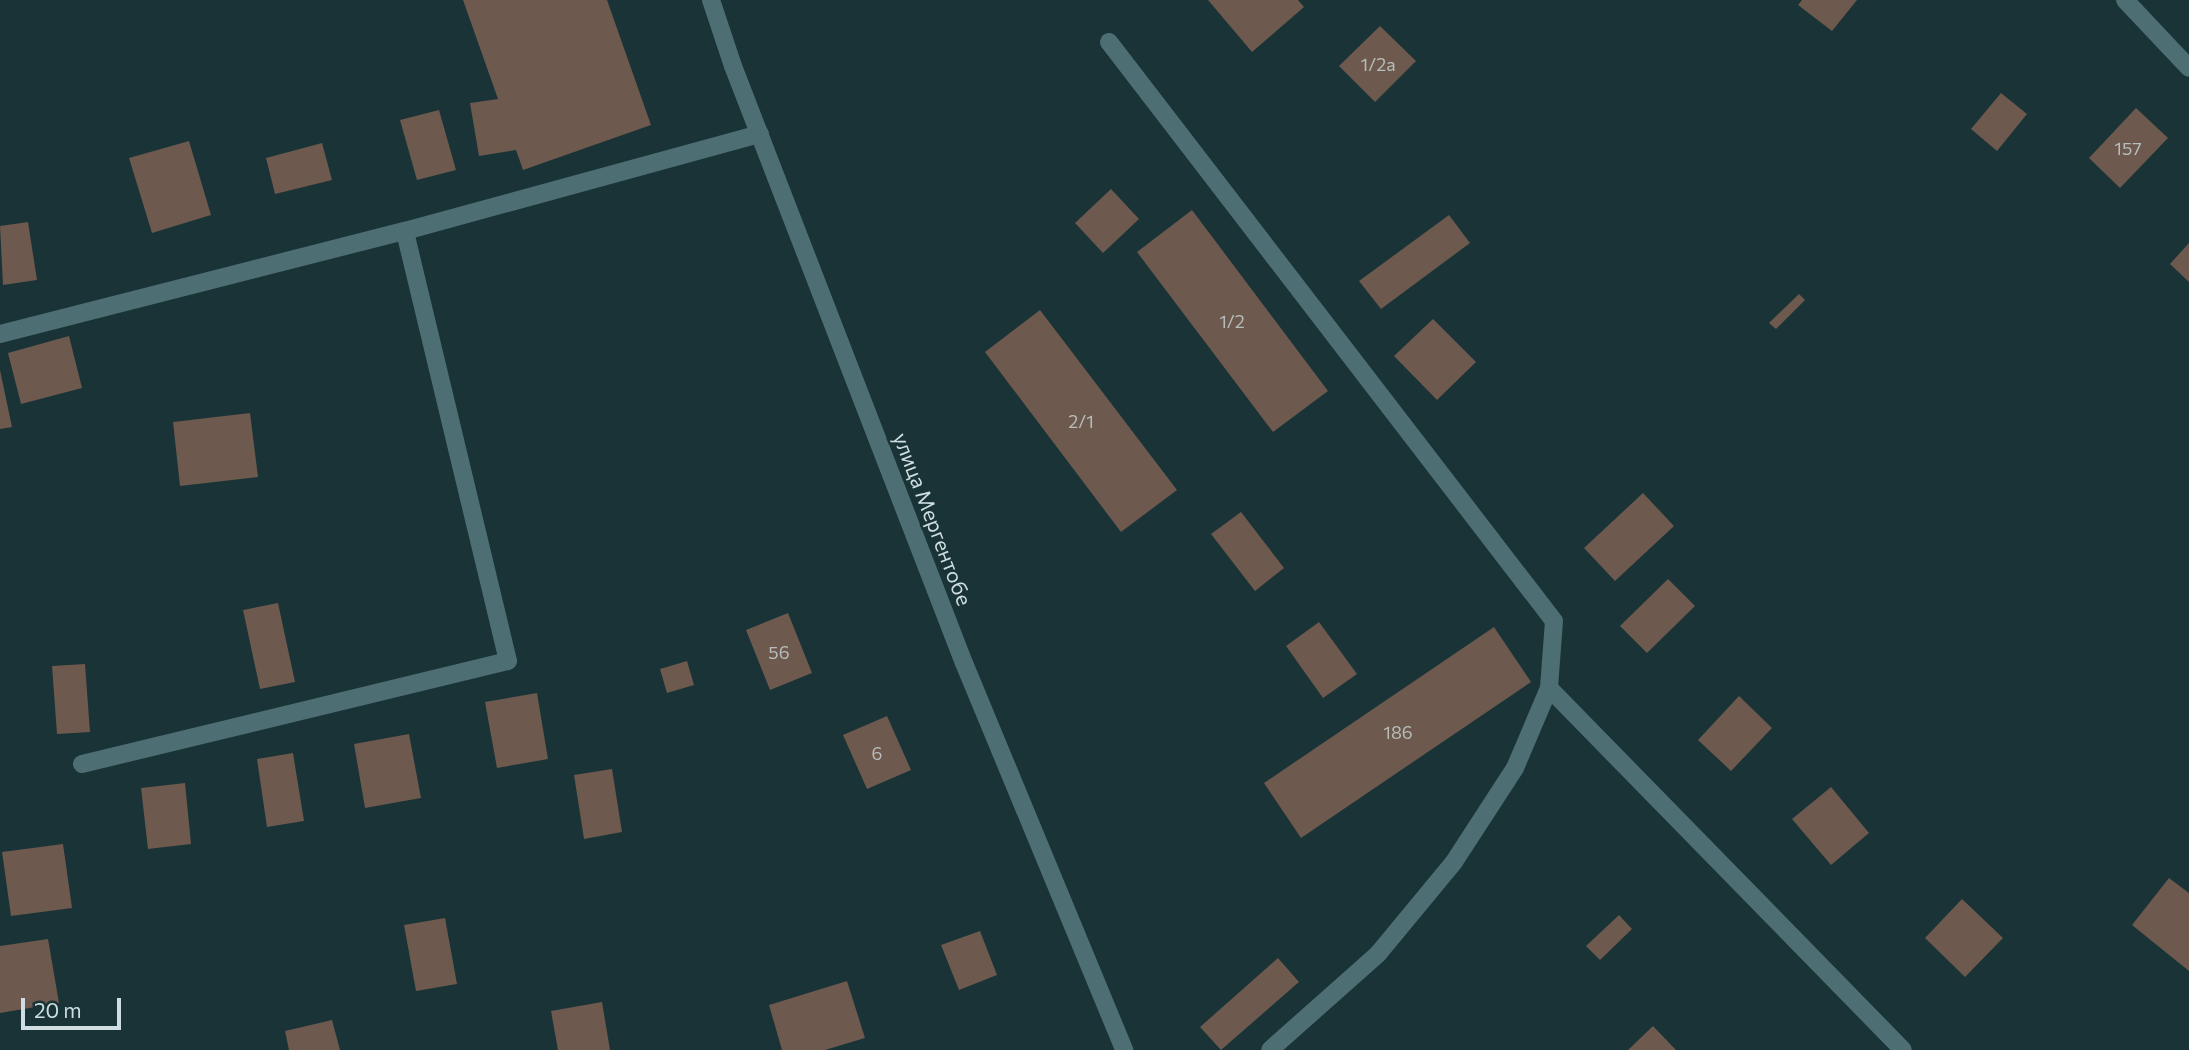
<!DOCTYPE html>
<meta charset="utf-8">
<style>
body{margin:0}
#map{position:relative;width:2189px;height:1050px;overflow:hidden;background:#193337;font-family:Commissioner,sans-serif}
div>[style]{position:absolute}
.building>*{inset:0;background:#6d594d}
.minor>*{height:18px;margin:-9px;padding:0 9px;transform-origin:9px;border-radius:9px;background:#4d6f74}
span{translate:-50% -50%;white-space:nowrap;text-align:center;line-height:1.15;-webkit-text-stroke:5px #193337;paint-order:stroke}
.number-label{font-size:18px;color:#b6bdbb}
.number-label span{-webkit-text-stroke-width:0}
.street-label{font-size:21px;color:#cfdee0}
.scale{position:absolute;left:21px;top:998px;width:100px;height:32px;box-sizing:border-box;border:4px solid #cfdee0;border-top:0;padding-left:9px;font-size:21px;line-height:24px;white-space:nowrap;color:#cfdee0;-webkit-text-stroke:5px #193337;paint-order:stroke}
</style>
<div id="map">
<div class="building">
<i style="clip-path:polygon(463px 0,607px 0,651px 125px,523px 170px,516px 150px,479px 156px,470px 103px,498px 99px)"></i>
<i style="clip-path:polygon(1208px 0,1298px 0,1304px 7px,1252px 52px)"></i>
<i style="clip-path:polygon(1802px 0,1857px 0,1832px 31px,1798px 5px)"></i>
<i style="clip-path:polygon(1380px 26px,1416px 61px,1375px 102px,1339px 66px)"></i>
<i style="clip-path:polygon(2001px 93px,2027px 114px,1997px 151px,1971px 129px)"></i>
<i style="clip-path:polygon(2136px 108px,2168px 138px,2120px 188px,2089px 158px)"></i>
<i style="clip-path:polygon(439px 110px,456px 170px,417px 180px,400px 120px)"></i>
<i style="clip-path:polygon(189px 141px,211px 215px,152px 233px,129px 158px)"></i>
<i style="clip-path:polygon(322px 143px,332px 180px,275px 194px,266px 158px)"></i>
<i style="clip-path:polygon(1111px 189px,1139px 219px,1103px 253px,1075px 223px)"></i>
<i style="clip-path:polygon(1192px 210px,1328px 391px,1273px 432px,1137px 252px)"></i>
<i style="clip-path:polygon(1449px 215px,1470px 243px,1381px 309px,1359px 281px)"></i>
<i style="clip-path:polygon(28px 222px,37px 280px,3px 285px,0 226px)"></i>
<i style="clip-path:polygon(2189px 243px,2189px 282px,2170px 264px)"></i>
<i style="clip-path:polygon(1799px 294px,1805px 300px,1776px 329px,1769px 323px)"></i>
<i style="clip-path:polygon(1040px 310px,1177px 490px,1121px 532px,985px 352px)"></i>
<i style="clip-path:polygon(1433px 319px,1476px 362px,1437px 400px,1394px 356px)"></i>
<i style="clip-path:polygon(69px 336px,82px 388px,21px 404px,8px 353px)"></i>
<i style="clip-path:polygon(0 370px,12px 427px,0 429px)"></i>
<i style="clip-path:polygon(250px 413px,258px 477px,180px 486px,173px 422px)"></i>
<i style="clip-path:polygon(1643px 493px,1674px 526px,1615px 581px,1584px 548px)"></i>
<i style="clip-path:polygon(1241px 512px,1284px 568px,1255px 591px,1211px 534px)"></i>
<i style="clip-path:polygon(1668px 579px,1695px 606px,1647px 653px,1620px 626px)"></i>
<i style="clip-path:polygon(278px 603px,295px 682px,260px 689px,243px 610px)"></i>
<i style="clip-path:polygon(788px 613px,812px 673px,770px 690px,746px 630px)"></i>
<i style="clip-path:polygon(1319px 622px,1357px 674px,1323px 698px,1286px 646px)"></i>
<i style="clip-path:polygon(1494px 627px,1531px 682px,1301px 838px,1264px 783px)"></i>
<i style="clip-path:polygon(687px 661px,694px 685px,667px 693px,660px 669px)"></i>
<i style="clip-path:polygon(85px 664px,90px 732px,57px 734px,52px 666px)"></i>
<i style="clip-path:polygon(537px 693px,548px 759px,497px 768px,485px 702px)"></i>
<i style="clip-path:polygon(1739px 696px,1772px 728px,1731px 771px,1698px 740px)"></i>
<i style="clip-path:polygon(887px 716px,911px 770px,867px 789px,843px 735px)"></i>
<i style="clip-path:polygon(409px 734px,421px 798px,365px 808px,354px 744px)"></i>
<i style="clip-path:polygon(293px 753px,304px 821px,267px 827px,257px 759px)"></i>
<i style="clip-path:polygon(612px 769px,622px 832px,584px 839px,574px 775px)"></i>
<i style="clip-path:polygon(185px 783px,191px 844px,148px 849px,141px 788px)"></i>
<i style="clip-path:polygon(1831px 787px,1869px 833px,1831px 865px,1792px 819px)"></i>
<i style="clip-path:polygon(63px 844px,72px 908px,11px 916px,2px 852px)"></i>
<i style="clip-path:polygon(2169px 878px,2189px 893px,2189px 971px,2132px 925px)"></i>
<i style="clip-path:polygon(1962px 899px,2003px 938px,1965px 977px,1925px 938px)"></i>
<i style="clip-path:polygon(1619px 915px,1632px 929px,1600px 960px,1586px 946px)"></i>
<i style="clip-path:polygon(445px 918px,457px 984px,416px 991px,404px 925px)"></i>
<i style="clip-path:polygon(980px 931px,997px 975px,959px 990px,941px 945px)"></i>
<i style="clip-path:polygon(48px 939px,59px 1003px,0 1013px,0 946px)"></i>
<i style="clip-path:polygon(1278px 958px,1299px 982px,1221px 1050px,1200px 1027px)"></i>
<i style="clip-path:polygon(847px 981px,865px 1038px,825px 1050px,782px 1050px,769px 1005px)"></i>
<i style="clip-path:polygon(602px 1002px,610px 1050px,558px 1050px,551px 1011px)"></i>
<i style="clip-path:polygon(332px 1020px,340px 1050px,289px 1050px,285px 1031px)"></i>
<i style="clip-path:polygon(1653px 1026px,1676px 1050px,1628px 1050px)"></i>
</div>
<div class="minor">
<i style="left:711px;top:0;width:70px;rotate:71.6deg"></i>
<i style="left:733px;top:66px;width:640px;rotate:68.85deg"></i>
<i style="left:964px;top:663px;width:419px;rotate:67.5deg"></i>
<i style="left:2125px;top:0;width:93px;rotate:46.7deg"></i>
<i style="left:1109px;top:42px;width:730px;rotate:52.46deg"></i>
<i style="left:1554px;top:621px;width:67px;rotate:94.3deg"></i>
<i style="left:1549px;top:688px;width:87px;rotate:113deg"></i>
<i style="left:1515px;top:768px;width:112px;rotate:123deg"></i>
<i style="left:1454px;top:862px;width:119px;rotate:129.6deg"></i>
<i style="left:1378px;top:954px;width:144px;rotate:138.4deg"></i>
<i style="left:0;top:334px;width:418px;rotate:-14.3deg"></i>
<i style="left:405px;top:231px;width:368px;rotate:-15.3deg"></i>
<i style="left:1549px;top:688px;width:506px;rotate:45.64deg"></i>
<i style="left:82px;top:764px;width:438px;rotate:-13.6deg"></i>
<i style="left:508px;top:661px;width:442px;rotate:-103.5deg"></i>
</div>
<div class="number-label">
<span style="left:1378px;top:64px">1/2а</span>
<span style="left:2128px;top:148px">157</span>
<span style="left:1232px;top:321px">1/2</span>
<span style="left:1081px;top:421px">2/1</span>
<span style="left:779px;top:652px">56</span>
<span style="left:1398px;top:732px">186</span>
<span style="left:877px;top:753px">6</span>
</div>
<div class="street-label">
<span style="left:933px;top:519px;rotate:69deg">улица Мергентобе</span>
</div>
<div class="scale">20 m</div>
</div>
